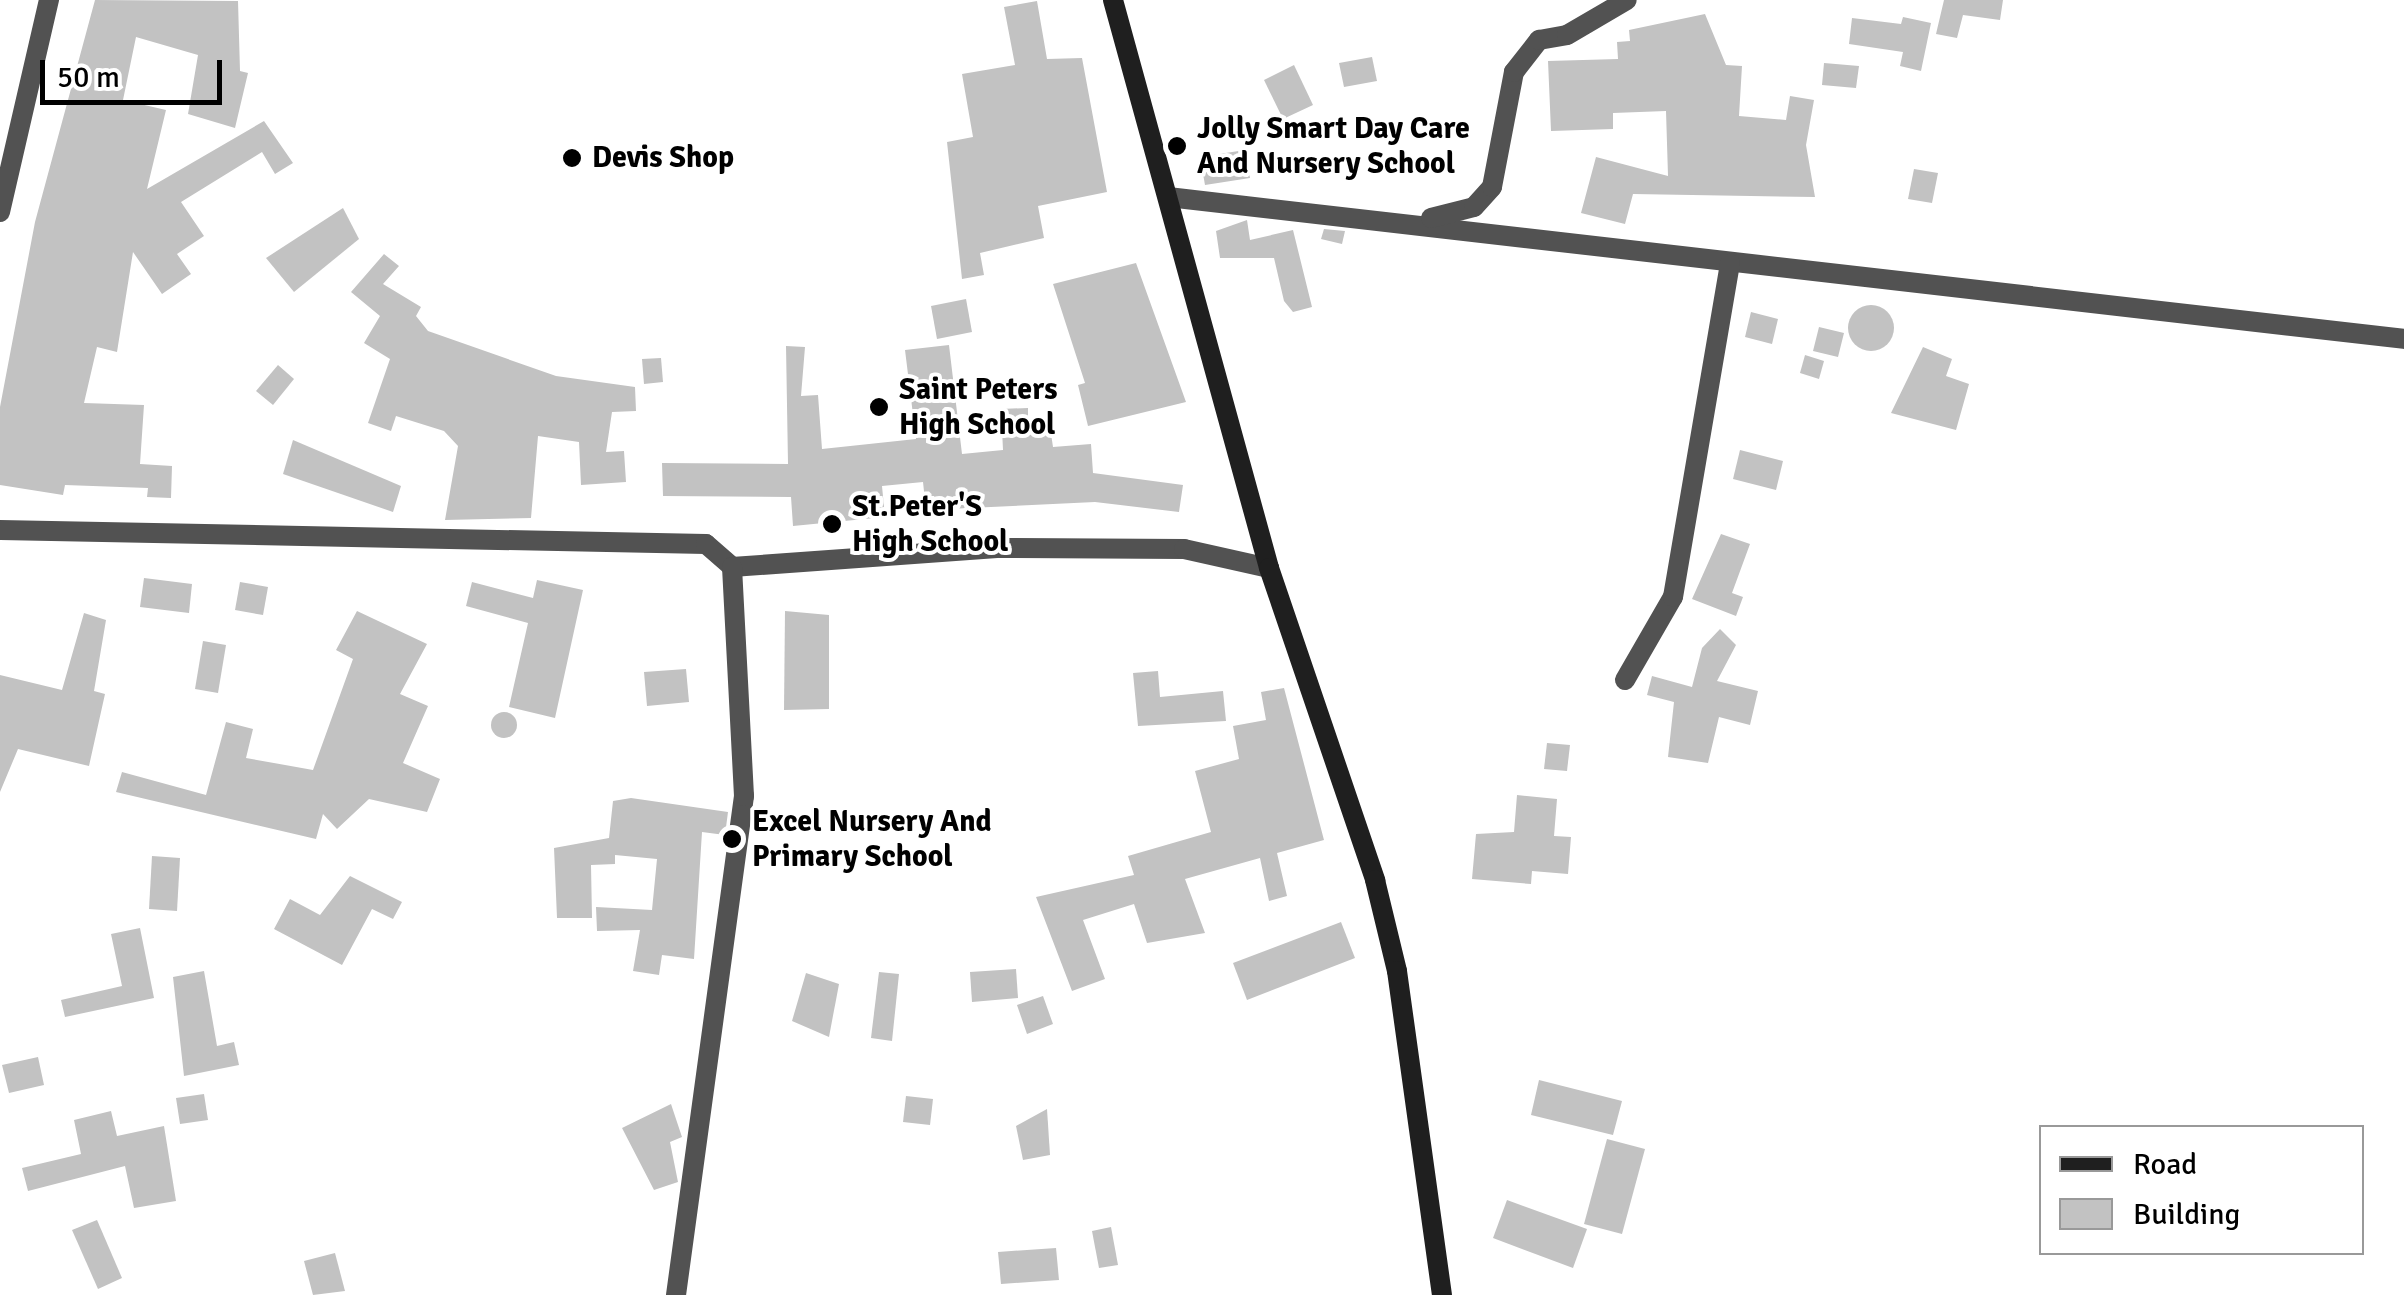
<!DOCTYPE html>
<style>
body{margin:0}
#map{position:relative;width:2404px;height:1295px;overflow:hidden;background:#fff;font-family:Signika,sans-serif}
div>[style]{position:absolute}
.building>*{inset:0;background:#c2c2c2}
.round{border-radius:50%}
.street>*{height:20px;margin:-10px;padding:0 10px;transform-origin:10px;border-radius:10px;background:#525252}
.secondary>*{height:20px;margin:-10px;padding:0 10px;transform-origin:10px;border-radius:10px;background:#1f1f1f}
.dots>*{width:28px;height:28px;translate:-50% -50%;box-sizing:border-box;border:5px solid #fff;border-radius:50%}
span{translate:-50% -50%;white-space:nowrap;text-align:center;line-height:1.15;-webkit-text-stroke:8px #fff;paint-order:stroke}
.poi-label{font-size:30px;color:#000;font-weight:700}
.left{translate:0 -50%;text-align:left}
.legend{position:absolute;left:2039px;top:1125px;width:325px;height:130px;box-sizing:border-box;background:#fff;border:2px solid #999;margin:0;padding:12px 18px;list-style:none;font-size:30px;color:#000}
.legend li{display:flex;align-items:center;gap:20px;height:50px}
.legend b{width:50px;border:2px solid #999}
.scale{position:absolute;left:40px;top:60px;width:182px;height:45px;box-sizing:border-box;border:5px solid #000;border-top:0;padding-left:12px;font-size:30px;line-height:35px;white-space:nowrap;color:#000;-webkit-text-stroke:8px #fff;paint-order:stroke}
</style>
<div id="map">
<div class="building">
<i style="clip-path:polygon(95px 0,238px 1px,240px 71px,248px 73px,235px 128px,188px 114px,198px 55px,136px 37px,123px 100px,166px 110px,147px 189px,264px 121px,293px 163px,275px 174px,262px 152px,181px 202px,204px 236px,177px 254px,191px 274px,162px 294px,133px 252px,117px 352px,97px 347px,84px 403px,144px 405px,140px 464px,172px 466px,171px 498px,147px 497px,148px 488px,65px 485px,63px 495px,0 485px,0 407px,35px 222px)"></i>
<i style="clip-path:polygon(1944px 0,2003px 0,2000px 20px,1963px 15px,1957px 38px,1936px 34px)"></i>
<i style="clip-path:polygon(1037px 1px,1047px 59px,1082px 58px,1107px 192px,1038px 206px,1044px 238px,980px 253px,984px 275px,962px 279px,947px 142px,973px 137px,962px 74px,1015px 65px,1004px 7px)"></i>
<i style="clip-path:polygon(1705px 14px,1726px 65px,1742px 66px,1739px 116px,1786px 120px,1790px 96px,1814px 100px,1806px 145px,1815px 197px,1633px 194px,1625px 224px,1581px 213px,1596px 157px,1668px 176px,1666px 111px,1613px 113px,1613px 129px,1551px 131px,1548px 61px,1618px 59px,1617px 42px,1630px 41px,1629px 30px)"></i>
<i style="clip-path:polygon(1903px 17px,1931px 23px,1921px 71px,1900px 66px,1903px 52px,1849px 44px,1852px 18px,1901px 24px)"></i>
<i style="clip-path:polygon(1372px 57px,1377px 81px,1344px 87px,1339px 63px)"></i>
<i style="clip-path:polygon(1824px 63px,1859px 66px,1856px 88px,1822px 85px)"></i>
<i style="clip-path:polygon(1294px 65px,1313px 105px,1283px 119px,1264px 80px)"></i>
<i style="clip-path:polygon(1245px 150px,1250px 178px,1205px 185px,1200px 157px)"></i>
<i style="clip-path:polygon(1914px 169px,1938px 173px,1932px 203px,1908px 199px)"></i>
<i style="clip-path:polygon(343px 208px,359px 239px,294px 292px,266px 258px)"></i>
<i style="clip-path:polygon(1247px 220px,1250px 240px,1293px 230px,1312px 307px,1293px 312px,1284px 301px,1274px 258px,1220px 258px,1216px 231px)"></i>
<i style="clip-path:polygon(1324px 229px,1345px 231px,1342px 244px,1321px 239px)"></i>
<i style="clip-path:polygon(384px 254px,399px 266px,383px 284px,421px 307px,416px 316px,428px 331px,556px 376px,635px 387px,636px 411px,612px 412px,606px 452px,624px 451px,626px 482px,581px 485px,579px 442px,538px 436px,531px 518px,445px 520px,458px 446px,444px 431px,396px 416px,391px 431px,368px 423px,390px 359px,364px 343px,380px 316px,351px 292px)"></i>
<i style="clip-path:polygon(1136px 263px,1186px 402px,1088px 426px,1078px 385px,1085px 383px,1053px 284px)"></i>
<i style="clip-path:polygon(966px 299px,972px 332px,937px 339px,931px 306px)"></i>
<i class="round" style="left:1848px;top:305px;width:46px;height:46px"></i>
<i style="clip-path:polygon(1751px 312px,1778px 319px,1772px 344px,1745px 337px)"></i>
<i style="clip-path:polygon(1819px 327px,1844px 333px,1838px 357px,1813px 351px)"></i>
<i style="clip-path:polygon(949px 345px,962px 454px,1003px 450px,1001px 409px,1028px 408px,1028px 423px,1049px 420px,1053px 447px,1091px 444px,1093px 473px,1183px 485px,1179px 512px,1095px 502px,926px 510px,923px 482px,882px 486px,885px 517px,793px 526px,791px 497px,663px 496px,662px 463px,788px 464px,786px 346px,805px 347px,801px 396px,818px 395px,822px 449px,916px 439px,905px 350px)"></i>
<i style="clip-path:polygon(1923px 347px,1952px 359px,1946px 376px,1969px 384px,1956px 430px,1891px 413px)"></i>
<i style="clip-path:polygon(1805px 355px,1824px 361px,1819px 379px,1800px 373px)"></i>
<i style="clip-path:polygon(661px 358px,663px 382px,644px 384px,642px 359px)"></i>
<i style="clip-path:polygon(278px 365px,294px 379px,273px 405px,256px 391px)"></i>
<i style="clip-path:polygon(293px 440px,401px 486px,393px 512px,283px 474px)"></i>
<i style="clip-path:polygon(1740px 450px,1783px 461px,1776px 490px,1733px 479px)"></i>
<i style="clip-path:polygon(1721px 534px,1750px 544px,1732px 593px,1743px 597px,1736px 616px,1692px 599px)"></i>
<i style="clip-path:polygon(144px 578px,192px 584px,189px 613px,140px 607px)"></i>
<i style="clip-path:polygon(537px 580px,583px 590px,555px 718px,509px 707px,528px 623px,466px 606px,472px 582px,533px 598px)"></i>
<i style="clip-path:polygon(240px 582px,268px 587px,263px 615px,235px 610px)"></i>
<i style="clip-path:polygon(357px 611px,427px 644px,400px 694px,428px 706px,403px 763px,440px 779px,427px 812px,369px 799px,337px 829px,323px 814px,316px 839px,116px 792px,122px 772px,206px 795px,226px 722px,253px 729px,246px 758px,313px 770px,353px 659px,336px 650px)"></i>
<i style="clip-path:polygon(785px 611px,829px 615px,829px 709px,784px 710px)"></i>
<i style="clip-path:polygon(84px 613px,106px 620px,94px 691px,105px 694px,89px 766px,18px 749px,0 792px,0 675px,62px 690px)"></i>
<i style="clip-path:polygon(1720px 629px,1736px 645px,1717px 681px,1758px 691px,1750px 725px,1719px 717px,1708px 763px,1668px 757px,1674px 702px,1647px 695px,1652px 676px,1692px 687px,1702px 648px)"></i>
<i style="clip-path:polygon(203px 641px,226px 645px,218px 693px,195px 689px)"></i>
<i style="clip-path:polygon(686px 669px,689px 702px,647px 706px,644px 672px)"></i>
<i style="clip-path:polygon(1158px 671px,1160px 697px,1223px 691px,1226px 721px,1138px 726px,1133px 673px)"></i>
<i style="clip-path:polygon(1284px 688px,1324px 840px,1277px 853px,1287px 896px,1269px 901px,1260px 858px,1185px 879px,1205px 933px,1147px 943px,1134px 904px,1083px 920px,1105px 979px,1072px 991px,1036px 897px,1134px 875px,1128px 856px,1211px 832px,1195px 771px,1239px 759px,1233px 726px,1266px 720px,1261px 692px)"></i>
<i class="round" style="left:491px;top:712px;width:26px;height:26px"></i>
<i style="clip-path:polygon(1547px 743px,1570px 745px,1567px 771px,1544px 769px)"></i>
<i style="clip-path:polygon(1517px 795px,1557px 799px,1554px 836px,1571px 837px,1568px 874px,1532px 871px,1531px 884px,1472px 879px,1476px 834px,1514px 832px)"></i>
<i style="clip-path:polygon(631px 798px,728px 812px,725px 835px,702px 832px,694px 959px,662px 955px,659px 975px,633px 971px,640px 930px,597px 931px,596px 907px,652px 910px,657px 859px,615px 855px,615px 864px,591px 865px,592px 918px,557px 918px,554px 848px,609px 838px,613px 801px)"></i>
<i style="clip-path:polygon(152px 856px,180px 858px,177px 911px,149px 909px)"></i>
<i style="clip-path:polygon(350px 876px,402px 902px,393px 919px,372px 909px,342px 965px,274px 929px,290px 899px,320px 915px)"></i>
<i style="clip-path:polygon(1341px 922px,1355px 958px,1247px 1000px,1233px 963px)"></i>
<i style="clip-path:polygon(140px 928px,154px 998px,65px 1017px,61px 1000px,122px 986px,111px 934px)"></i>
<i style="clip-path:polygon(1016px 969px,1018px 998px,972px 1002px,970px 972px)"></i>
<i style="clip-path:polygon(204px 971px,217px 1046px,234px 1042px,239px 1065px,184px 1076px,173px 977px)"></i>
<i style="clip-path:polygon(879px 972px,899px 974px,892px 1041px,871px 1038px)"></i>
<i style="clip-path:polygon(806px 973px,839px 984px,829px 1037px,792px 1021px)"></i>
<i style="clip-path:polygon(1043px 996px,1053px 1024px,1027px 1034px,1017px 1005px)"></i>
<i style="clip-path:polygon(38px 1057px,44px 1085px,9px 1093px,2px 1065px)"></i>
<i style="clip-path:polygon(1539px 1080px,1622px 1101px,1613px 1135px,1531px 1115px)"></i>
<i style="clip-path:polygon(204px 1094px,208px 1120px,180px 1124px,176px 1098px)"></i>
<i style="clip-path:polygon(906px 1096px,933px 1099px,930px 1125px,903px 1122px)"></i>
<i style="clip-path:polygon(671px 1104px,682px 1137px,670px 1142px,678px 1182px,654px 1190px,622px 1128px)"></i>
<i style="clip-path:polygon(1047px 1109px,1050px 1155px,1023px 1160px,1016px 1126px)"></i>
<i style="clip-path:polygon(111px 1111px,117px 1136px,164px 1126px,176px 1201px,134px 1208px,125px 1166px,28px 1191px,22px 1168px,81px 1154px,74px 1120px)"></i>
<i style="clip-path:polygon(1607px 1139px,1645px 1149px,1622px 1234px,1584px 1224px)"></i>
<i style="clip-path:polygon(1507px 1200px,1587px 1229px,1573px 1268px,1493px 1238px)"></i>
<i style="clip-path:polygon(97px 1220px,122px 1278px,98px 1289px,72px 1230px)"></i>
<i style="clip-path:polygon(1111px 1227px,1118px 1265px,1099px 1268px,1092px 1231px)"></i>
<i style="clip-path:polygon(1056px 1248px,1059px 1280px,1001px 1284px,998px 1252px)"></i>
<i style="clip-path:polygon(335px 1253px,345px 1291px,313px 1295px,304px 1261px)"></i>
</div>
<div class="street">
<i style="left:1168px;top:197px;width:1244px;rotate:6.55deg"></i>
<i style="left:0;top:212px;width:218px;rotate:-77deg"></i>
<i style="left:1431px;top:218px;width:44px;rotate:-14.3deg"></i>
<i style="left:1474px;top:207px;width:27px;rotate:-48deg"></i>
<i style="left:1492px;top:187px;width:117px;rotate:-79.2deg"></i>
<i style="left:1514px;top:72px;width:41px;rotate:-52deg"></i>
<i style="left:1539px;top:40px;width:28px;rotate:-10deg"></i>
<i style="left:1567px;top:35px;width:69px;rotate:-30.3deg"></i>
<i style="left:0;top:530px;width:706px;rotate:1.14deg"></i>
<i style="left:706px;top:544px;width:35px;rotate:41deg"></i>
<i style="left:732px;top:567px;width:269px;rotate:-4.1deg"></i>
<i style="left:1000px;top:548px;width:184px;rotate:0.3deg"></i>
<i style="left:1184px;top:549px;width:87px;rotate:12.6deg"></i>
<i style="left:1625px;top:680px;width:96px;rotate:-60deg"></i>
<i style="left:1673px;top:597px;width:338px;rotate:-80.3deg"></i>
<i style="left:676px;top:1295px;width:504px;rotate:-82.24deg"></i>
<i style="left:744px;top:796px;width:229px;rotate:-93deg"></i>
</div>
<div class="secondary">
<i style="left:1113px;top:0;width:589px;rotate:74.64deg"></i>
<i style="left:1269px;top:568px;width:330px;rotate:71.2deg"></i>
<i style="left:1375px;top:880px;width:94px;rotate:76.4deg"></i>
<i style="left:1397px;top:971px;width:327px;rotate:82.1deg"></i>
</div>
<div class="dots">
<i style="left:1177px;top:146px;background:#000"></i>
<i style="left:572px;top:158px;background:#000"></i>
<i style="left:879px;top:407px;background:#000"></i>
<i style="left:832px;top:524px;background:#000"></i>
<i style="left:732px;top:839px;background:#000"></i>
</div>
<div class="poi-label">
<span class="left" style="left:1197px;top:146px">Jolly Smart Day Care<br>And Nursery School</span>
<span class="left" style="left:592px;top:158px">Devis Shop</span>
<span class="left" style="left:899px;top:407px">Saint Peters<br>High School</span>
<span class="left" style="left:852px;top:524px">St.Peter'S<br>High School</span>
<span class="left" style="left:752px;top:839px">Excel Nursery And<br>Primary School</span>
</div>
<ul class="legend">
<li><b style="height:12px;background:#1f1f1f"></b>Road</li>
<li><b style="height:28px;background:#c2c2c2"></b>Building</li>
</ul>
<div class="scale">50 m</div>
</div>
